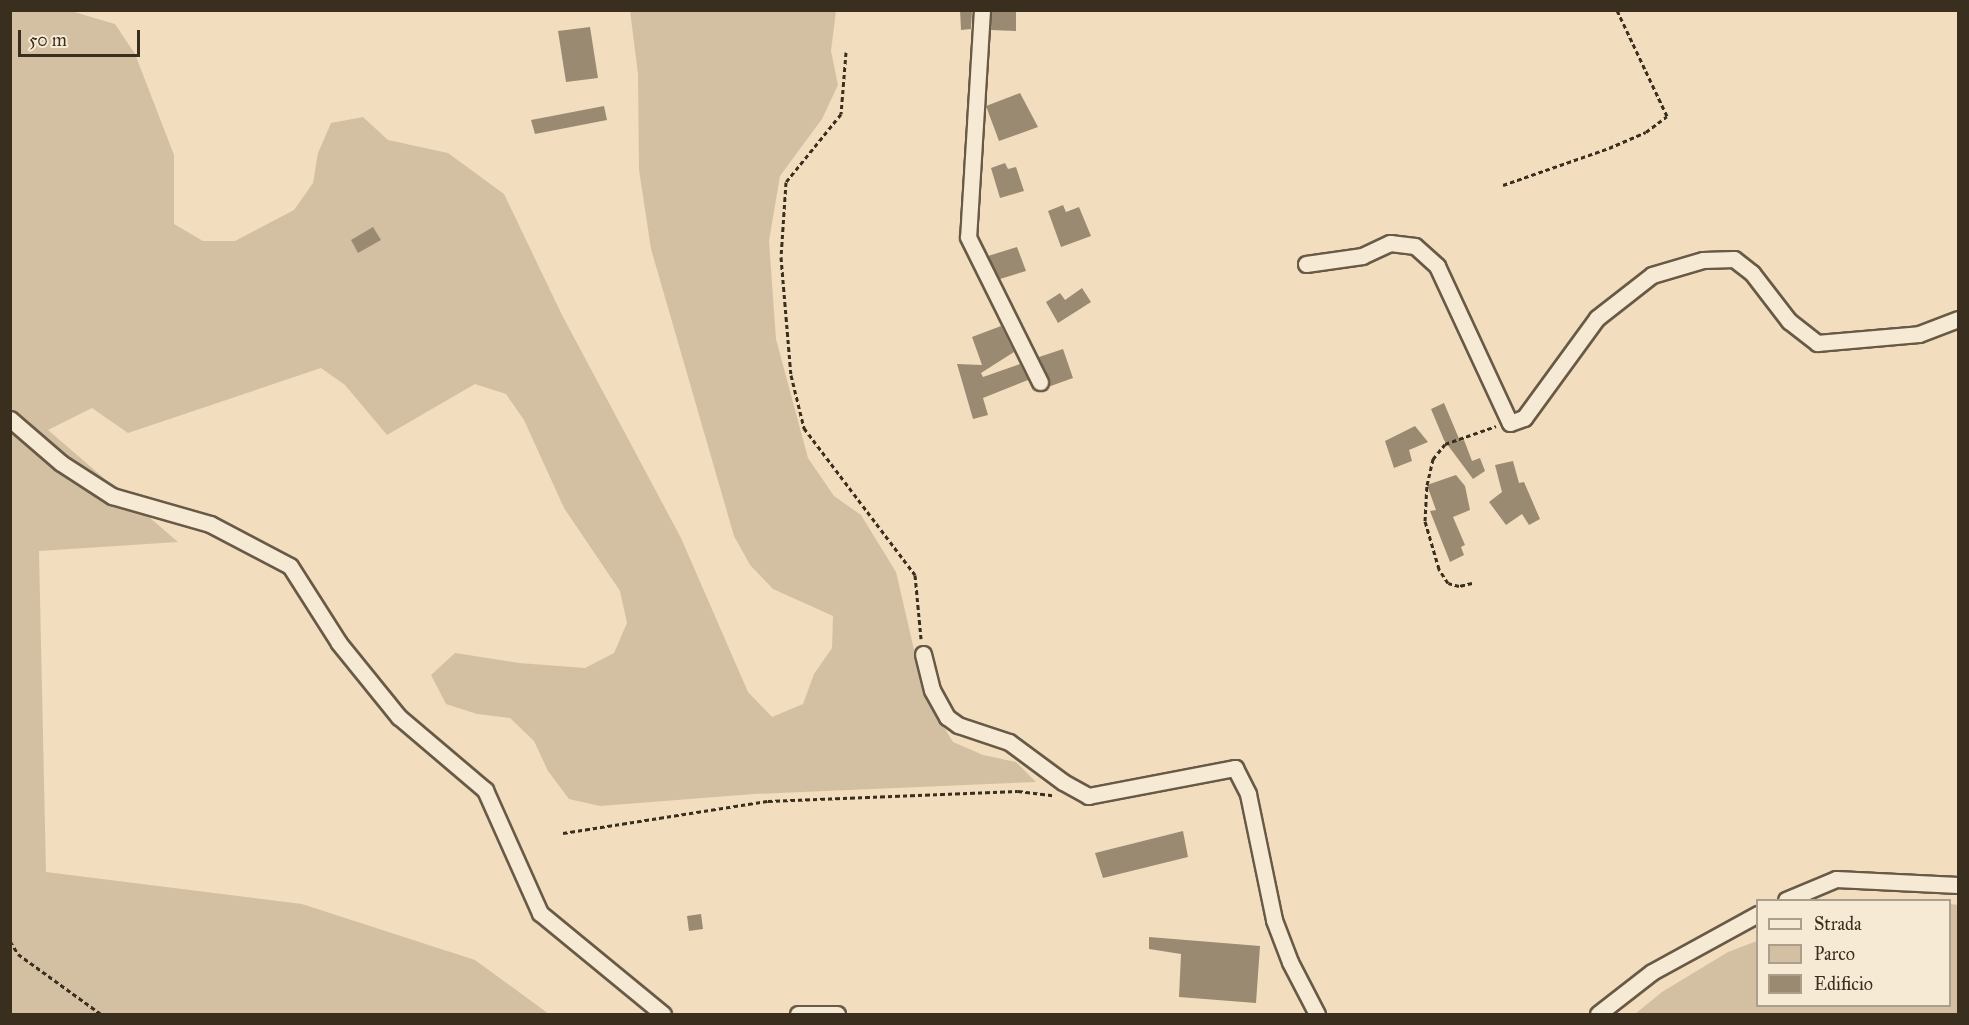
<!DOCTYPE html>
<style>
body{margin:0}
#map{position:relative;width:1969px;height:1025px;overflow:hidden;background:#f2debe;font-family:"IM FELL Great Primer",serif}
div>[style]{position:absolute}
.green>*{inset:0;background:#d3c0a3}
.building>*{inset:0;background:#9a8a71}
.path>*{height:3px;margin-top:-1.5px;transform-origin:0;background:repeating-linear-gradient(90deg,#3a2e1e 0 4.5px,transparent 0 7.5px)}
.roads{filter:drop-shadow(2px 0 #685a46) drop-shadow(-2px 0 #685a46) drop-shadow(0 2px #685a46) drop-shadow(0 -2px #685a46)}
.street>*{height:15px;margin:-7.5px;padding:0 7.5px;transform-origin:7.5px;border-radius:7.5px;background:#f7ead5}
span{translate:-50% -50%;white-space:nowrap;text-align:center;line-height:1.15;-webkit-text-stroke:4.5px #f7ead5;paint-order:stroke}
.frame{position:absolute;inset:0;border:12px solid #3a2e1e;pointer-events:none}
.legend{position:absolute;left:1756px;top:899px;width:195px;height:108px;box-sizing:border-box;background:#f7ead5;border:2px solid #ab9f8c;margin:0;padding:8px 10px;list-style:none;font-size:18px;color:#3a2e1e}
.legend li{display:flex;align-items:center;gap:12px;height:30px}
.legend b{width:30px;border:2px solid #ab9f8c}
.scale{position:absolute;left:18px;top:30px;width:122px;height:27px;box-sizing:border-box;border:3px solid #3a2e1e;border-top:0;padding-left:8px;font-size:18px;line-height:21px;white-space:nowrap;color:#3a2e1e;-webkit-text-stroke:4px #f7ead5;paint-order:stroke}
</style>
<div id="map">
<div class="green">
<i style="clip-path:polygon(10px 11px,71px 11px,115px 24px,135px 54px,174px 155px,174px 224px,203px 241px,235px 241px,294px 210px,313px 183px,318px 153px,331px 123px,363px 117px,388px 140px,448px 153px,504px 194px,562px 315px,681px 538px,748px 692px,772px 717px,803px 704px,814px 674px,832px 648px,833px 616px,773px 589px,750px 565px,734px 536px,651px 249px,639px 170px,638px 74px,630px 11px,836px 11px,831px 51px,838px 85px,822px 119px,780px 176px,769px 241px,776px 339px,808px 458px,834px 496px,861px 515px,896px 572px,925px 697px,953px 742px,983px 755px,1016px 762px,1036px 782px,754px 794px,600px 806px,569px 799px,548px 771px,534px 741px,510px 718px,477px 714px,446px 704px,431px 675px,455px 653px,519px 663px,585px 668px,614px 653px,627px 623px,620px 591px,564px 508px,524px 420px,506px 394px,475px 384px,387px 435px,345px 385px,321px 368px,128px 433px,92px 408px,48px 430px,178px 542px,39px 551px,46px 872px,302px 904px,475px 960px,549px 1014px,11px 1014px)"></i>
<i style="clip-path:polygon(1950px 904px,1958px 905px,1958px 1014px,1635px 1014px,1662px 992px,1728px 952px,1757px 941px,1758px 1006px,1950px 1006px)"></i>
</div>
<div class="building">
<i style="clip-path:polygon(960px 10px,972px 10px,971px 29px,961px 30px)"></i>
<i style="clip-path:polygon(992px 10px,1016px 10px,1016px 31px,991px 30px)"></i>
<i style="clip-path:polygon(590px 27px,598px 78px,566px 82px,558px 31px)"></i>
<i style="clip-path:polygon(1020px 93px,1038px 127px,999px 141px,986px 106px)"></i>
<i style="clip-path:polygon(604px 106px,607px 120px,535px 134px,531px 120px)"></i>
<i style="clip-path:polygon(1005px 163px,1008px 169px,1016px 167px,1024px 191px,1000px 198px,991px 168px)"></i>
<i style="clip-path:polygon(1063px 205px,1066px 212px,1079px 207px,1091px 236px,1061px 247px,1048px 211px)"></i>
<i style="clip-path:polygon(373px 227px,381px 240px,358px 253px,351px 240px)"></i>
<i style="clip-path:polygon(1017px 247px,1026px 271px,1000px 279px,988px 256px)"></i>
<i style="clip-path:polygon(1082px 288px,1091px 302px,1058px 323px,1046px 302px,1060px 293px,1065px 300px)"></i>
<i style="clip-path:polygon(1001px 326px,1014px 352px,981px 373px,983px 377px,1020px 364px,1028px 380px,983px 398px,988px 415px,973px 419px,957px 364px,982px 365px,972px 337px)"></i>
<i style="clip-path:polygon(1063px 349px,1073px 378px,1048px 387px,1049px 378px,1039px 357px)"></i>
<i style="clip-path:polygon(1444px 403px,1460px 441px,1464px 440px,1472px 461px,1480px 458px,1485px 471px,1473px 479px,1444px 440px,1431px 409px)"></i>
<i style="clip-path:polygon(1415px 426px,1428px 442px,1409px 450px,1412px 461px,1394px 468px,1385px 441px)"></i>
<i style="clip-path:polygon(1513px 461px,1519px 483px,1524px 482px,1540px 519px,1529px 525px,1522px 514px,1506px 525px,1489px 502px,1502px 492px,1495px 465px)"></i>
<i style="clip-path:polygon(1456px 475px,1465px 486px,1470px 510px,1453px 517px,1465px 545px,1461px 547px,1464px 555px,1450px 562px,1430px 511px,1436px 510px,1427px 485px)"></i>
<i style="clip-path:polygon(1183px 831px,1188px 857px,1103px 878px,1095px 853px)"></i>
<i style="clip-path:polygon(701px 914px,703px 929px,689px 931px,687px 916px)"></i>
<i style="clip-path:polygon(1149px 937px,1260px 946px,1256px 1003px,1179px 997px,1181px 954px,1149px 949px)"></i>
</div>
<div class="path">
<i style="left:846px;top:52px;width:62px;rotate:94.6deg"></i>
<i style="left:841px;top:114px;width:87px;rotate:129deg"></i>
<i style="left:786px;top:182px;width:75px;rotate:93.8deg"></i>
<i style="left:781px;top:257px;width:118px;rotate:85.2deg"></i>
<i style="left:791px;top:375px;width:55px;rotate:76.2deg"></i>
<i style="left:804px;top:428px;width:184px;rotate:52.9deg"></i>
<i style="left:915px;top:575px;width:64px;rotate:84.6deg"></i>
<i style="left:1503px;top:185px;width:112px;rotate:-19.2deg"></i>
<i style="left:1609px;top:148px;width:40px;rotate:-23.4deg"></i>
<i style="left:1646px;top:132px;width:26px;rotate:-37deg"></i>
<i style="left:1667px;top:116px;width:117px;rotate:-115.3deg"></i>
<i style="left:1472px;top:583px;width:13px;rotate:167deg"></i>
<i style="left:1459px;top:586px;width:11px;rotate:-165deg"></i>
<i style="left:1448px;top:583px;width:17px;rotate:-123deg"></i>
<i style="left:1439px;top:569px;width:50px;rotate:-106.3deg"></i>
<i style="left:1425px;top:521px;width:36px;rotate:-87deg"></i>
<i style="left:1427px;top:485px;width:27px;rotate:-77deg"></i>
<i style="left:1433px;top:459px;width:19px;rotate:-51deg"></i>
<i style="left:1445px;top:444px;width:54px;rotate:-19.4deg"></i>
<i style="left:563px;top:833px;width:207px;rotate:-8.9deg"></i>
<i style="left:768px;top:801px;width:250px;rotate:-2.3deg"></i>
<i style="left:1018px;top:791px;width:35px;rotate:7deg"></i>
<i style="left:10px;top:941px;width:15px;rotate:58deg"></i>
<i style="left:18px;top:954px;width:102px;rotate:35.9deg"></i>
</div>
<div class="roads">
<div class="street">
<i style="left:982px;top:10px;width:227px;rotate:93.5deg"></i>
<i style="left:968px;top:237px;width:162px;rotate:63.6deg"></i>
<i style="left:1306px;top:264px;width:57px;rotate:-8.1deg"></i>
<i style="left:1362px;top:256px;width:31px;rotate:-25deg"></i>
<i style="left:1390px;top:243px;width:25px;rotate:7deg"></i>
<i style="left:1415px;top:246px;width:30px;rotate:42deg"></i>
<i style="left:1437px;top:266px;width:173px;rotate:65.1deg"></i>
<i style="left:1510px;top:423px;width:15px;rotate:-20deg"></i>
<i style="left:1524px;top:418px;width:124px;rotate:-53.9deg"></i>
<i style="left:1597px;top:318px;width:70px;rotate:-38deg"></i>
<i style="left:1652px;top:275px;width:53px;rotate:-16.4deg"></i>
<i style="left:1703px;top:260px;width:31px;rotate:-2deg"></i>
<i style="left:1734px;top:259px;width:23px;rotate:38deg"></i>
<i style="left:1752px;top:273px;width:61px;rotate:52.4deg"></i>
<i style="left:1789px;top:321px;width:36px;rotate:38deg"></i>
<i style="left:1817px;top:343px;width:102px;rotate:-5deg"></i>
<i style="left:1919px;top:334px;width:42px;rotate:-21deg"></i>
<i style="left:10px;top:419px;width:67px;rotate:40.8deg"></i>
<i style="left:61px;top:463px;width:61px;rotate:32.9deg"></i>
<i style="left:112px;top:496px;width:102px;rotate:15.9deg"></i>
<i style="left:210px;top:524px;width:90px;rotate:27.7deg"></i>
<i style="left:290px;top:566px;width:91px;rotate:57.5deg"></i>
<i style="left:339px;top:643px;width:95px;rotate:51deg"></i>
<i style="left:399px;top:717px;width:113px;rotate:40.3deg"></i>
<i style="left:485px;top:790px;width:135px;rotate:65.9deg"></i>
<i style="left:540px;top:913px;width:159px;rotate:39.4deg"></i>
<i style="left:923px;top:654px;width:37px;rotate:76deg"></i>
<i style="left:932px;top:690px;width:31px;rotate:61deg"></i>
<i style="left:947px;top:717px;width:14px;rotate:36deg"></i>
<i style="left:958px;top:725px;width:54px;rotate:18.4deg"></i>
<i style="left:1009px;top:742px;width:67px;rotate:36.5deg"></i>
<i style="left:1063px;top:782px;width:29px;rotate:29deg"></i>
<i style="left:1088px;top:796px;width:150px;rotate:-10.8deg"></i>
<i style="left:1235px;top:768px;width:29px;rotate:63deg"></i>
<i style="left:1248px;top:794px;width:129px;rotate:78.3deg"></i>
<i style="left:1274px;top:920px;width:45px;rotate:69.1deg"></i>
<i style="left:1290px;top:962px;width:59px;rotate:62.6deg"></i>
<i style="left:1786px;top:900px;width:54px;rotate:-22.8deg"></i>
<i style="left:1836px;top:879px;width:122px;rotate:2.8deg"></i>
<i style="left:798px;top:1014px;width:39px"></i>
<i style="left:1598px;top:1014px;width:68px;rotate:-37.9deg"></i>
<i style="left:1652px;top:972px;width:121px;rotate:-28.7deg"></i>
</div>
</div>
<div class="frame"></div>
<ul class="legend">
<li><b style="height:8px;background:#f7ead5"></b>Strada</li>
<li><b style="height:16px;background:#d3c0a3"></b>Parco</li>
<li><b style="height:16px;background:#9a8a71"></b>Edificio</li>
</ul>
<div class="scale">50 m</div>
</div>
